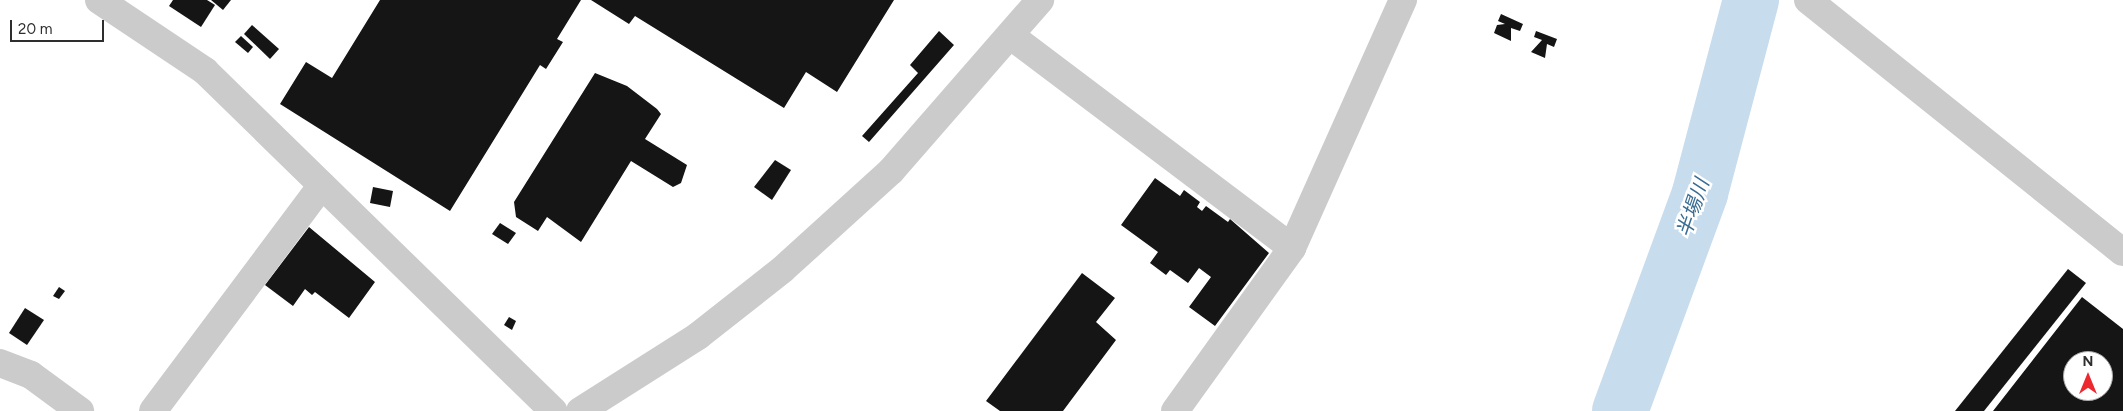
<!DOCTYPE html>
<meta charset="utf-8">
<style>
body{margin:0}
#map{position:relative;width:2123px;height:411px;overflow:hidden;background:#fff;font-family:Figtree,"Noto Sans JP",sans-serif}
div>[style]{position:absolute}
.river>*{height:56px;margin:-28px;padding:0 28px;transform-origin:28px;border-radius:28px;background:#c7dced}
.building>*{inset:0;background:#151515}
.minor>*{height:28px;margin:-14px;padding:0 14px;transform-origin:14px;border-radius:14px;background:#cbcbcb}
span{translate:-50% -50%;white-space:nowrap;text-align:center;line-height:1.15;-webkit-text-stroke:5px #fff;paint-order:stroke}
.water-label{font-size:20px;color:#396c93;font-style:italic}
.north{position:absolute;left:2063px;top:351px;width:50px;height:50px;box-sizing:border-box;background:#fff;border:1px solid #ababab;border-radius:50%;rotate:0deg;font-size:14px;font-weight:700;line-height:20px;text-align:center;color:#2e2e2e}
.north::after{content:'';display:block;margin:auto;width:18px;height:22px;background:#ec292f;clip-path:polygon(50% 0,100% 100%,50% 72%,0 100%)}
.scale{position:absolute;left:10px;top:20px;width:94px;height:22px;box-sizing:border-box;border:2px solid #2e2e2e;border-top:0;padding-left:6px;font-size:15px;line-height:18px;white-space:nowrap;color:#2e2e2e;-webkit-text-stroke:4px #fff;paint-order:stroke}
</style>
<div id="map">
<div class="river">
<i style="left:1620px;top:411px;width:232px;rotate:-69.8deg"></i>
<i style="left:1700px;top:193px;width:200px;rotate:-75.2deg"></i>
</div>
<div class="building">
<i style="clip-path:polygon(173px 0,207px 0,215px 5px,201px 27px,169px 6px)"></i>
<i style="clip-path:polygon(211px 0,231px 0,223px 10px)"></i>
<i style="clip-path:polygon(380px 0,581px 0,557px 39px,563px 42px,546px 69px,540px 65px,450px 211px,280px 104px,306px 62px,332px 78px)"></i>
<i style="clip-path:polygon(591px 0,894px 0,837px 92px,806px 72px,784px 108px,635px 16px,629px 24px)"></i>
<i style="clip-path:polygon(1501px 14px,1523px 24px,1520px 31px,1511px 28px,1511px 41px,1494px 33px,1497px 25px,1505px 24px,1498px 21px)"></i>
<i style="clip-path:polygon(252px 25px,279px 49px,270px 59px,244px 34px)"></i>
<i style="clip-path:polygon(939px 31px,954px 45px,869px 142px,862px 136px,918px 73px,910px 65px)"></i>
<i style="clip-path:polygon(1536px 31px,1557px 39px,1554px 47px,1547px 44px,1545px 58px,1531px 52px,1542px 40px,1534px 37px)"></i>
<i style="clip-path:polygon(241px 36px,253px 47px,248px 53px,235px 42px)"></i>
<i style="clip-path:polygon(595px 73px,627px 86px,657px 109px,661px 114px,645px 139px,687px 165px,681px 183px,673px 187px,631px 161px,581px 242px,547px 217px,538px 231px,516px 217px,514px 202px)"></i>
<i style="clip-path:polygon(775px 160px,791px 170px,772px 200px,754px 187px)"></i>
<i style="clip-path:polygon(1155px 178px,1180px 196px,1184px 190px,1200px 202px,1197px 207px,1202px 211px,1206px 206px,1228px 222px,1230px 219px,1269px 253px,1215px 326px,1189px 307px,1211px 277px,1199px 268px,1188px 283px,1170px 270px,1166px 275px,1150px 263px,1158px 252px,1121px 225px)"></i>
<i style="clip-path:polygon(373px 187px,393px 191px,390px 207px,370px 203px)"></i>
<i style="clip-path:polygon(500px 223px,516px 233px,508px 244px,492px 234px)"></i>
<i style="clip-path:polygon(309px 227px,375px 282px,349px 318px,315px 292px,312px 295px,305px 289px,293px 306px,265px 285px)"></i>
<i style="clip-path:polygon(2068px 269px,2086px 283px,1984px 411px,1955px 411px)"></i>
<i style="clip-path:polygon(1082px 273px,1115px 298px,1096px 322px,1116px 340px,1063px 411px,1000px 411px,986px 401px)"></i>
<i style="clip-path:polygon(59px 287px,65px 291px,59px 299px,53px 296px)"></i>
<i style="clip-path:polygon(evenodd,2082px 297px,2123px 329px,2123px 411px,1993px 411px,2082px 297px,2073px 361px,2103px 361px,2103px 391px,2073px 391px,2073px 361px)"></i>
<i style="clip-path:polygon(25px 308px,44px 320px,27px 345px,9px 333px)"></i>
<i style="clip-path:polygon(509px 317px,516px 321px,512px 330px,504px 325px)"></i>
</div>
<div class="minor">
<i style="left:99px;top:0;width:128px;rotate:33.8deg"></i>
<i style="left:205px;top:71px;width:487px;rotate:44.3deg"></i>
<i style="left:1808px;top:0;width:403px;rotate:38.7deg"></i>
<i style="left:1011px;top:36px;width:352px;rotate:37deg"></i>
<i style="left:0;top:363px;width:33px;rotate:21deg"></i>
<i style="left:31px;top:375px;width:61px;rotate:36.3deg"></i>
<i style="left:153px;top:411px;width:282px;rotate:-53.2deg"></i>
<i style="left:580px;top:411px;width:140px;rotate:-32.4deg"></i>
<i style="left:698px;top:336px;width:108px;rotate:-38.2deg"></i>
<i style="left:783px;top:269px;width:146px;rotate:-42.2deg"></i>
<i style="left:891px;top:171px;width:227px;rotate:-48.9deg"></i>
<i style="left:1175px;top:411px;width:201px;rotate:-54.3deg"></i>
<i style="left:1292px;top:248px;width:272px;rotate:-65.9deg"></i>
</div>
<div class="water-label">
<span style="left:1693px;top:208px;rotate:-71deg">半場川</span>
</div>
<div class="north">N</div>
<div class="scale">20 m</div>
</div>
